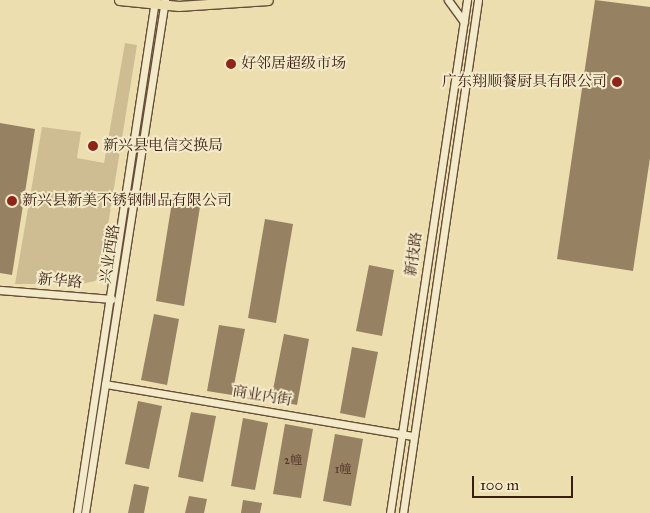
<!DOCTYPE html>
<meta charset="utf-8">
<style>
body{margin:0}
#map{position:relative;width:650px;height:513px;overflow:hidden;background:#ecdeae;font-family:"IM FELL Great Primer","Noto Serif SC",serif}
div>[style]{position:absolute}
.green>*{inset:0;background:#cebd93}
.building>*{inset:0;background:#978163}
.roads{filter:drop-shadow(1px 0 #664d39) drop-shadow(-1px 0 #664d39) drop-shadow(0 1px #664d39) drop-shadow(0 -1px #664d39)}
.minor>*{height:7px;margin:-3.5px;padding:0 3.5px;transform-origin:3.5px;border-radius:3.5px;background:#f3eaca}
.major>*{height:9px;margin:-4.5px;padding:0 4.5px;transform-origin:4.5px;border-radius:4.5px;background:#ecdeae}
.dots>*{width:14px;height:14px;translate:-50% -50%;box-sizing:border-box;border:2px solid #f3eaca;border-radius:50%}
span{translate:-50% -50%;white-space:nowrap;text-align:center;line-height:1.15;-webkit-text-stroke:4px #f3eaca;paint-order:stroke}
.number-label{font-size:12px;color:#513626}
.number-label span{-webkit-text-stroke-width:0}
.poi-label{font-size:15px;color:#3a1d12}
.left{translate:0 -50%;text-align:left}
.right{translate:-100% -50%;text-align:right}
.street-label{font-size:15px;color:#3a1d12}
.scale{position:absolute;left:472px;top:476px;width:101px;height:22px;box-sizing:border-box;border:2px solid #3a1d12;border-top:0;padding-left:6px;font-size:15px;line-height:18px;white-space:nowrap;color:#3a1d12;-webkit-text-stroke:4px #f3eaca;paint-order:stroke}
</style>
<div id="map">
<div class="green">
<i style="clip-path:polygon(125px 43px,137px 45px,100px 275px,95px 281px,81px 284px,15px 284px,42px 127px,81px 132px,77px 158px,104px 163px)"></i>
</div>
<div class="building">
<i style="clip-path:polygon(595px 0,650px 7px,650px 158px,633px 271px,557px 259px)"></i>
<i style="clip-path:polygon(0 123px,35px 129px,12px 275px,0 273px)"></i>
<i style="clip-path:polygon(172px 202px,200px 207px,184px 306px,156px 301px)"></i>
<i style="clip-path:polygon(265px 219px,293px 224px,276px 323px,248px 318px)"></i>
<i style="clip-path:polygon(369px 265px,394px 270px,382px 336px,356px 331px)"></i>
<i style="clip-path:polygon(154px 314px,179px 319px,167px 385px,141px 380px)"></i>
<i style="clip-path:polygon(219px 325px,245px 329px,232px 395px,207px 391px)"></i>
<i style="clip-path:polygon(284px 334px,309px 339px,297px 405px,271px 400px)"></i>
<i style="clip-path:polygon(352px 347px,378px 352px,365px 418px,340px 413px)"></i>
<i style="clip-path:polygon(138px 401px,162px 406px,149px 469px,125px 464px)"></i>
<i style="clip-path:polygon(191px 412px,216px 416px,203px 482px,178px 477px)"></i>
<i style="clip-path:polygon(243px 418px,268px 423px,255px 490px,231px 486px)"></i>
<i style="clip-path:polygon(285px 424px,313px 429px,301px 498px,273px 494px)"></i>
<i style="clip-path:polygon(335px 434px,363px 439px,351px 506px,323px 501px)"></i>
<i style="clip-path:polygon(134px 484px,149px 487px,144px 513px,128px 513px)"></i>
<i style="clip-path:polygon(189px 496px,207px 499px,204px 513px,185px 513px)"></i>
<i style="clip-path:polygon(243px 500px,262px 503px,260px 513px,241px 513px)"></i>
</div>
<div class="roads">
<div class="minor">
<i style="left:448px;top:0;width:27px;rotate:54deg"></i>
<i style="left:0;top:290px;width:112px;rotate:4.6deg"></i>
<i style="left:105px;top:384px;width:313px;rotate:9.6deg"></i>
<i style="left:77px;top:513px;width:519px;rotate:-81.35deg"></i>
<i style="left:85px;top:513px;width:519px;rotate:-81.14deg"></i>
<i style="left:390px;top:513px;width:519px;rotate:-81.46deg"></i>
<i style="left:403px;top:513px;width:518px;rotate:-81.68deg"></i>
</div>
<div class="major">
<i style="left:119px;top:0;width:60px;rotate:5.7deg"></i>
<i style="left:179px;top:6px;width:89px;rotate:-3.9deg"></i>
</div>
</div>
<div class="dots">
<i style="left:231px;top:64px;background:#8f2418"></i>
<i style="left:617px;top:82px;background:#8f2418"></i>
<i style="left:93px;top:146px;background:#8f2418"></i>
<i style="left:12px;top:201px;background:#8f2418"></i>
</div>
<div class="number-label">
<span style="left:293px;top:461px">2幢</span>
<span style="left:343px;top:470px">1幢</span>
</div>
<div class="poi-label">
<span class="left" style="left:241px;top:64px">好邻居超级市场</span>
<span class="right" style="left:607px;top:82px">广东翔顺餐厨具有限公司</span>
<span class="left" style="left:103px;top:146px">新兴县电信交换局</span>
<span class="left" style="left:22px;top:201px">新兴县新美不锈钢制品有限公司</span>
</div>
<div class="street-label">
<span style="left:110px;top:254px;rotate:-81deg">兴业西路</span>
<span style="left:414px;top:254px;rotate:-82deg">新技路</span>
<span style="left:60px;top:281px;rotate:5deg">新华路</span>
<span style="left:262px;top:396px;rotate:9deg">商业内街</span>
</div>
<div class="scale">100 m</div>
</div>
